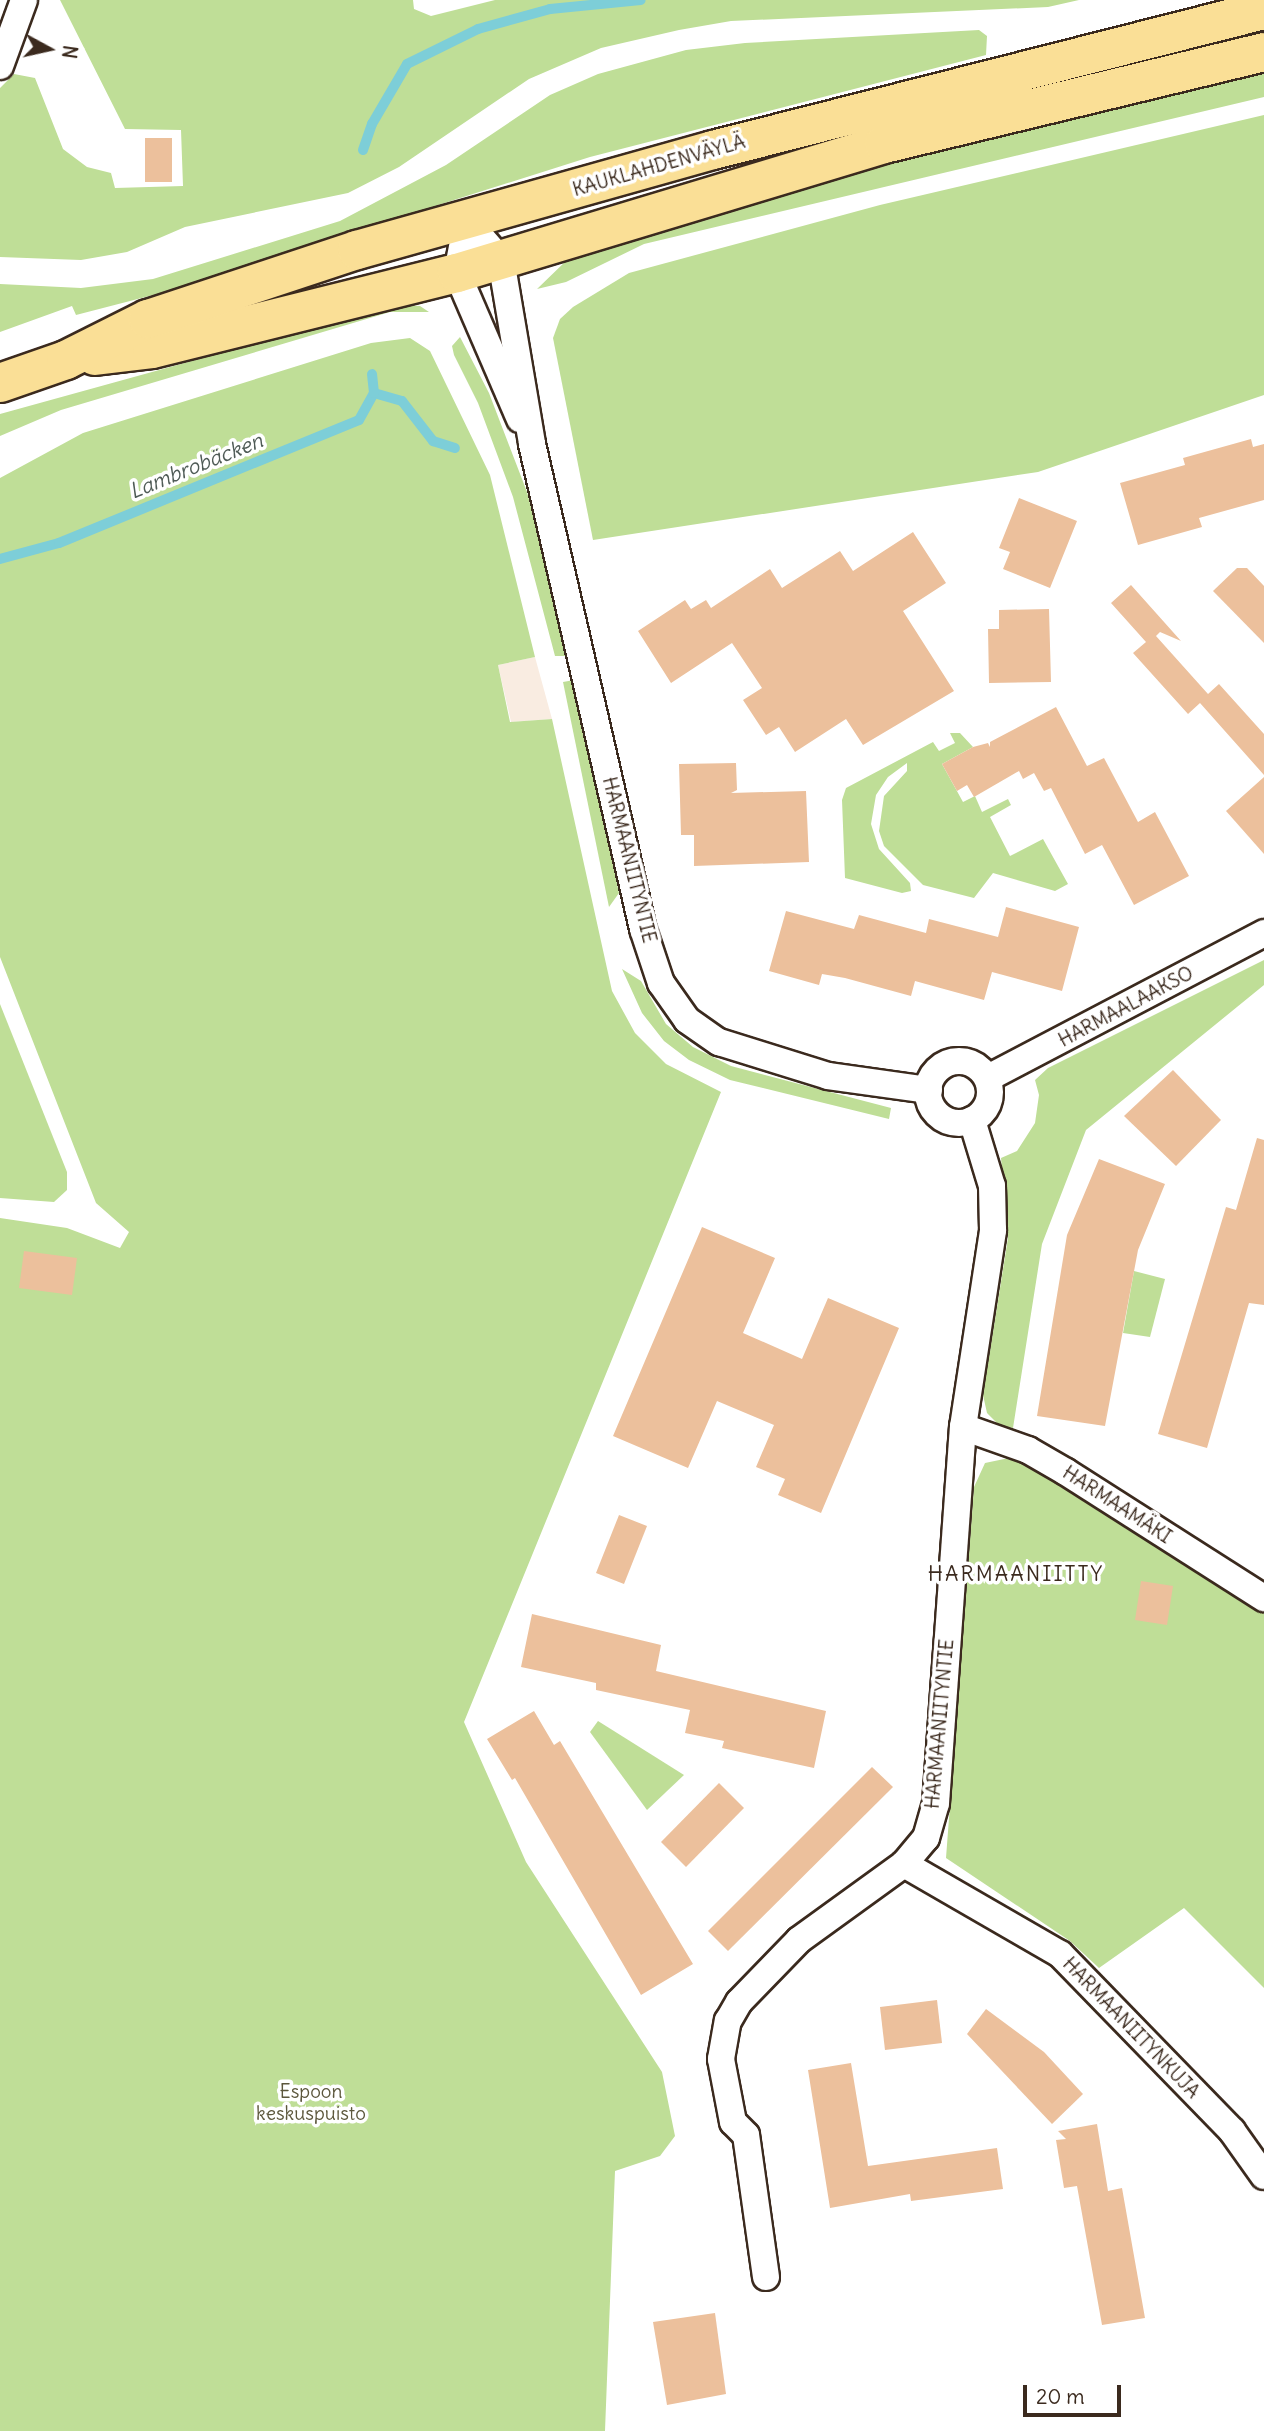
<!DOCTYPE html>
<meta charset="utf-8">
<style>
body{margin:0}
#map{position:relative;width:1264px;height:2431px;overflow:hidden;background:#fff;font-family:Delius,sans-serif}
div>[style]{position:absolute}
.built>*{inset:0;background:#f9ece1}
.green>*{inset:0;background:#bfde97}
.stream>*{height:10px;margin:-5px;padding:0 5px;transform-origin:5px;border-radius:5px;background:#7dced8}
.building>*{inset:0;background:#ecc09c}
.roads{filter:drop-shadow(2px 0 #3b2a1e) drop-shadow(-2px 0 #3b2a1e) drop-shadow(0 2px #3b2a1e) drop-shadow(0 -2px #3b2a1e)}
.minor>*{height:26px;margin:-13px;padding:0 13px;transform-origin:13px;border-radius:13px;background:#fff}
.minor>.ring{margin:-13px;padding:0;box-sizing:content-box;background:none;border:26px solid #fff;border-radius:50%}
.primary>*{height:38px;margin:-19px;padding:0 19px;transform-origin:19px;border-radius:19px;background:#fadf96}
span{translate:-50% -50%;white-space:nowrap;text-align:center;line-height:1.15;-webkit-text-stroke:7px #fff;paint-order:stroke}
.street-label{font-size:19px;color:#3b2a1e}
.park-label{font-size:19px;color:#5c573c}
.water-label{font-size:21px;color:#4f5b56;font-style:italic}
.neighbourhood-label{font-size:21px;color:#3b2a1e;letter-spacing:2px}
.north{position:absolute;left:14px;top:14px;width:70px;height:70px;-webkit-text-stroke:5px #fff;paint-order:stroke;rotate:98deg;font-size:19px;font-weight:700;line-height:28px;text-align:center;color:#3b2a1e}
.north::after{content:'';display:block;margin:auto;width:24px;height:32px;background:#3b2a1e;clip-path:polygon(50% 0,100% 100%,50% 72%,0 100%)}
.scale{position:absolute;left:1023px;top:2385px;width:98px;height:32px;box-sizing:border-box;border:4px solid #3b2a1e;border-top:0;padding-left:9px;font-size:21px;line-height:24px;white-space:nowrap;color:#3b2a1e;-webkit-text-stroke:5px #fff;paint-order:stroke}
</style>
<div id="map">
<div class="built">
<i style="clip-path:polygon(535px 657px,552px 719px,511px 722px,498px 665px)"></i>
</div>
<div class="green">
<i style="clip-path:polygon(60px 0,413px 0,414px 9px,431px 16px,495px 0,1079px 0,1048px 7px,731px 21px,679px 30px,601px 48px,529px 79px,399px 167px,348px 193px,185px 227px,127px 252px,81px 260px,0 257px,0 88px,14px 74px,35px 78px,63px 149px,87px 167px,111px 173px,115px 188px,183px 186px,181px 130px,125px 129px)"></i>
<i style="clip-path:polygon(979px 30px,987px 36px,986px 55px,590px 157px,157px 294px,76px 315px,72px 306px,0 332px,0 284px,81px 288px,153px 279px,340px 221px,446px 165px,550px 95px,598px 74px,686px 50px,745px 43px)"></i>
<i style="clip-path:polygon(1264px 73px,1264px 97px,644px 244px,566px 282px,537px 289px,568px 259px,620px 233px,1018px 129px)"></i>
<i style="clip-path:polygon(1264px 115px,1264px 395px,1038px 472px,593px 540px,553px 338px,560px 319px,573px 307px,629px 273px,880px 205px)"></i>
<i style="clip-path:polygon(394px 305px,420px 306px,429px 312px,390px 312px,61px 410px,0 436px,0 414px)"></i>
<i style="clip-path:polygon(460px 337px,489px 393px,527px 492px,570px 656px,555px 656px,513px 497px,478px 403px,454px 355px,452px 346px)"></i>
<i style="clip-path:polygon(410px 338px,430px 351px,490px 475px,535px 657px,498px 665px,510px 722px,552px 719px,612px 991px,635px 1033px,666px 1064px,721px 1092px,464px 1722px,526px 1862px,662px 2072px,675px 2136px,660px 2156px,615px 2171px,605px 2431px,0 2431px,0 1218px,67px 1228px,120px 1248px,129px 1232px,96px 1203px,0 957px,0 478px,83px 433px,371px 343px)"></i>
<i style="clip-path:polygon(574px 680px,619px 893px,609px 907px,563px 682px)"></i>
<i style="clip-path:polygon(950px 733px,960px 733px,973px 747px,942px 764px,963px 802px,975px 796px,982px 812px,1008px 799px,1011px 805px,990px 817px,1010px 856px,1043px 839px,1068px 884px,1055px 891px,993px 873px,974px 898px,923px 885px,884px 846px,879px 831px,884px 796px,907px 771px,907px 763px,888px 777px,876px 795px,871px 824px,879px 849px,910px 883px,911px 891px,902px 893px,845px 878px,842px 800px,846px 788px,933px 742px,939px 751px,955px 743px)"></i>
<i style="clip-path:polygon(1264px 960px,1264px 985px,1086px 1130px,1042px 1244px,1013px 1428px,999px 1425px,987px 1413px,983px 1395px,1008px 1238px,1001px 1158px,1017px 1151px,1035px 1123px,1039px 1095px,1035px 1080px,1048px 1068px)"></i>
<i style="clip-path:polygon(622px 969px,641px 981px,666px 1024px,693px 1047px,731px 1066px,891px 1108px,889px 1119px,730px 1080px,689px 1060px,664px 1041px,642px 1013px)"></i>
<i style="clip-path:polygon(0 1004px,67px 1172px,67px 1190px,54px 1202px,0 1198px)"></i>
<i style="clip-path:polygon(1134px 1271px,1165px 1279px,1150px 1337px,1123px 1333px)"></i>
<i style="clip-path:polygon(1009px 1458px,1026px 1460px,1264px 1613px,1264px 1988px,1184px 1908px,1099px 1968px,1070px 1941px,946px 1858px,974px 1487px,985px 1463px)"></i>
<i style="clip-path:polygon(598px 1721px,684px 1775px,647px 1810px,590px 1732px)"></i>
</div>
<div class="stream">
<i style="left:363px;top:150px;width:28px;rotate:-71deg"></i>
<i style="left:372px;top:124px;width:69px;rotate:-59.7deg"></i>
<i style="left:407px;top:64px;width:79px;rotate:-26.2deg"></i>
<i style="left:478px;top:29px;width:75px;rotate:-15.5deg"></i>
<i style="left:550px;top:9px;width:91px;rotate:-5.6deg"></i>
<i style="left:374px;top:393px;width:29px;rotate:16deg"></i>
<i style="left:402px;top:401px;width:51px;rotate:52.2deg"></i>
<i style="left:433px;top:441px;width:23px;rotate:18deg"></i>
<i style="left:0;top:559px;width:61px;rotate:-15.2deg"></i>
<i style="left:59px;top:543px;width:324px;rotate:-22.3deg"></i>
<i style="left:359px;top:420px;width:31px;rotate:-61deg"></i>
<i style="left:374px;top:393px;width:19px;rotate:-96deg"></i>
</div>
<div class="building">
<i style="clip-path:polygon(145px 138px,172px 138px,172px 182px,145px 182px)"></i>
<i style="clip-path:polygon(1251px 439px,1253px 447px,1264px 444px,1264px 500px,1199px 518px,1202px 527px,1138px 545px,1120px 483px,1185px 465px,1183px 458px)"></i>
<i style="clip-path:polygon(1019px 498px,1077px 521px,1050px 588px,1003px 569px,1010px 552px,999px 548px)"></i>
<i style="clip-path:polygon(913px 532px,946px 583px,903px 611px,954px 691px,863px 745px,846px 719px,795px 752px,779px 727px,766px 735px,743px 700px,762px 688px,732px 643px,671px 683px,638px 631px,685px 600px,691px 609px,706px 600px,711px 608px,770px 569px,782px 588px,840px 551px,853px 571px)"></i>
<i style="clip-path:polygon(1237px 568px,1247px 568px,1264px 586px,1264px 643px,1213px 591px)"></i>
<i style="clip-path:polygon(1131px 585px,1181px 641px,1160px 632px,1156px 636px,1208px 694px,1219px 684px,1264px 734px,1264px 775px,1200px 703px,1188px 714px,1133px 653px,1146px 642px,1111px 603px)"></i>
<i style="clip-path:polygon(1049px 609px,1051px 682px,989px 683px,988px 629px,999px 629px,999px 610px)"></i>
<i style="clip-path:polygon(1056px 707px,1087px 766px,1104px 758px,1138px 822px,1155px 812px,1189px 876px,1134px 905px,1102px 845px,1085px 854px,1051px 788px,1044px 791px,1034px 773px,1023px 779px,1019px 771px,974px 797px,967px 785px,957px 791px,942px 764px,973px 747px,988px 743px,990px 747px,990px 742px)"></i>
<i style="clip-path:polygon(736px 763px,737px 790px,731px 793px,806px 791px,809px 862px,694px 866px,694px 835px,681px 835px,679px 764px)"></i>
<i style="clip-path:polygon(1264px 777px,1264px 854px,1226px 811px)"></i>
<i style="clip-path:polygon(1006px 907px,1079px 927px,1062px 991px,992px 972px,984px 1000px,915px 981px,911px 996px,845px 978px,822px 974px,819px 985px,769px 971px,786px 911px,854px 929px,859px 915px,926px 933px,929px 919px,998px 937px)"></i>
<i style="clip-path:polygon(1173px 1070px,1221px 1120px,1176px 1166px,1124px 1116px)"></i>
<i style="clip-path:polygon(1257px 1138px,1264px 1140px,1264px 1305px,1249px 1303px,1207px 1448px,1158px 1434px,1226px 1207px,1236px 1210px)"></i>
<i style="clip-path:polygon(1099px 1159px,1165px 1184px,1138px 1250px,1105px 1426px,1037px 1416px,1067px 1235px)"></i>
<i style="clip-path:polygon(702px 1227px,775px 1258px,743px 1333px,802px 1359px,828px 1298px,899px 1328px,821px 1513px,778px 1495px,785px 1479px,756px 1467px,774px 1425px,717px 1401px,688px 1468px,613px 1436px)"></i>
<i style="clip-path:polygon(24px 1251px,77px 1258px,72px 1295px,19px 1288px)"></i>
<i style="clip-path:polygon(619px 1515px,647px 1526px,624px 1584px,596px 1573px)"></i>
<i style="clip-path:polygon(1141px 1581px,1173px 1586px,1167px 1625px,1135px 1620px)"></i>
<i style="clip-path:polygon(532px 1614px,661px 1645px,656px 1671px,826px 1711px,814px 1768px,722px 1748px,724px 1741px,685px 1733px,690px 1710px,596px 1690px,596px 1683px,521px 1667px)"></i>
<i style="clip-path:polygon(534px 1711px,554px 1745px,560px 1741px,693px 1964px,641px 1995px,515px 1778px,512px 1780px,487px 1739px)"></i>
<i style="clip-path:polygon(872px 1767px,893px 1787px,728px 1951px,708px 1931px)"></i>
<i style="clip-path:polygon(719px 1783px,744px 1808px,686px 1867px,661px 1842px)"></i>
<i style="clip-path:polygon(937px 2000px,942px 2043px,885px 2050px,880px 2007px)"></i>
<i style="clip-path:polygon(986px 2009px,1044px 2052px,1083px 2094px,1052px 2124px,967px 2034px)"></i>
<i style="clip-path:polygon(851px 2063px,868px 2166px,997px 2148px,1003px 2189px,911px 2201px,910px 2194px,830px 2208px,808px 2070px)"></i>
<i style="clip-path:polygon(1097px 2124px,1108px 2191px,1122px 2188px,1145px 2318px,1102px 2325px,1077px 2186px,1064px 2188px,1056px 2140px,1066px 2139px,1058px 2131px)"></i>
<i style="clip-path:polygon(715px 2313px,726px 2394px,667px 2405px,653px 2322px)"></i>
</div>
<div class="roads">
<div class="minor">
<i style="left:0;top:66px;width:70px;rotate:-70deg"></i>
<i style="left:467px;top:221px;width:52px;rotate:48.9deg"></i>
<i style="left:501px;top:260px;width:187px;rotate:80.4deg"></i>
<i style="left:532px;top:444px;width:498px;rotate:77.1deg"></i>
<i style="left:643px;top:929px;width:57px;rotate:71.6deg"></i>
<i style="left:661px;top:983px;width:45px;rotate:54.9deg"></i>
<i style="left:687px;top:1020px;width:39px;rotate:35deg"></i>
<i style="left:719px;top:1042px;width:114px;rotate:17.3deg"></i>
<i style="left:828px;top:1076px;width:102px;rotate:7.9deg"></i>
<i style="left:467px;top:221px;width:53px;rotate:100.9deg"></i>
<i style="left:457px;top:273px;width:159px;rotate:66.7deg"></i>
<i class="ring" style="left:928px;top:1061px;width:36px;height:36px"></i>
<i style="left:988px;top:1078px;width:312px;rotate:-27.7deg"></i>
<i style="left:963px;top:1427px;width:69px;rotate:19.5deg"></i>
<i style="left:1028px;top:1450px;width:44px;rotate:30.1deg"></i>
<i style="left:1066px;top:1472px;width:235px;rotate:32.5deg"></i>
<i style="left:904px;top:1864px;width:180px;rotate:30deg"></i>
<i style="left:1060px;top:1954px;width:247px;rotate:45.8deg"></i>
<i style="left:1232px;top:2131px;width:55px;rotate:54.6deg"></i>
<i style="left:766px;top:2277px;width:143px;rotate:-98deg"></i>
<i style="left:746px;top:2135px;width:18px;rotate:-135deg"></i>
<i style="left:733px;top:2122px;width:64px;rotate:-100.8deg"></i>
<i style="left:721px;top:2059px;width:39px;rotate:-80deg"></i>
<i style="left:728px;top:2021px;width:22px;rotate:-60deg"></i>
<i style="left:739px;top:2002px;width:86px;rotate:-45.9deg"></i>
<i style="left:799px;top:1940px;width:130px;rotate:-35.9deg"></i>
<i style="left:904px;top:1864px;width:34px;rotate:-50deg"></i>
<i style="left:926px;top:1838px;width:36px;rotate:-74deg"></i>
<i style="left:936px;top:1803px;width:377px;rotate:-85.9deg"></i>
<i style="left:963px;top:1427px;width:199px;rotate:-81.3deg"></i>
<i style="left:993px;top:1230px;width:44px;rotate:-91.3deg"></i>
<i style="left:992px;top:1186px;width:69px;rotate:-106.9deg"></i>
</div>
<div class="primary">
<i style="left:95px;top:356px;width:57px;rotate:-7deg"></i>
<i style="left:152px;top:349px;width:314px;rotate:-14deg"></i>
<i style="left:457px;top:273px;width:446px;rotate:-16.8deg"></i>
<i style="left:884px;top:144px;width:391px;rotate:-13.6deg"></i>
<i style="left:0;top:383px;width:70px;rotate:-19.2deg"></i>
<i style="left:66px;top:360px;width:92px;rotate:-26.6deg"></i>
<i style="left:148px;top:319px;width:220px;rotate:-18.3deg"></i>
<i style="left:357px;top:250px;width:370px;rotate:-15.7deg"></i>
<i style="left:713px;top:150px;width:569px;rotate:-14.26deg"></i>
</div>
</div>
<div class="street-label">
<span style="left:659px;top:166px;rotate:-16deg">KAUKLAHDENVÄYLÄ</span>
<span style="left:629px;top:860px;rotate:76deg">HARMAANIITYNTIE</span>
<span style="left:1126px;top:1007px;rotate:-28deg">HARMAALAAKSO</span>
<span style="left:1117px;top:1505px;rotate:33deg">HARMAAMÄKI</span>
<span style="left:940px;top:1724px;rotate:-85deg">HARMAANIITYNTIE</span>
<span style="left:1131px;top:2028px;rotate:46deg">HARMAANIITYNKUJA</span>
</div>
<div class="park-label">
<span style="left:311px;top:2103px">Espoon<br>keskuspuisto</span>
</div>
<div class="water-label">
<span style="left:196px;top:466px;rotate:-22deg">Lambrobäcken</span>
</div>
<div class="neighbourhood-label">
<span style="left:1016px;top:1574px">HARMAANIITTY</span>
</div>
<div class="north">N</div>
<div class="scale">20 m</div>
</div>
